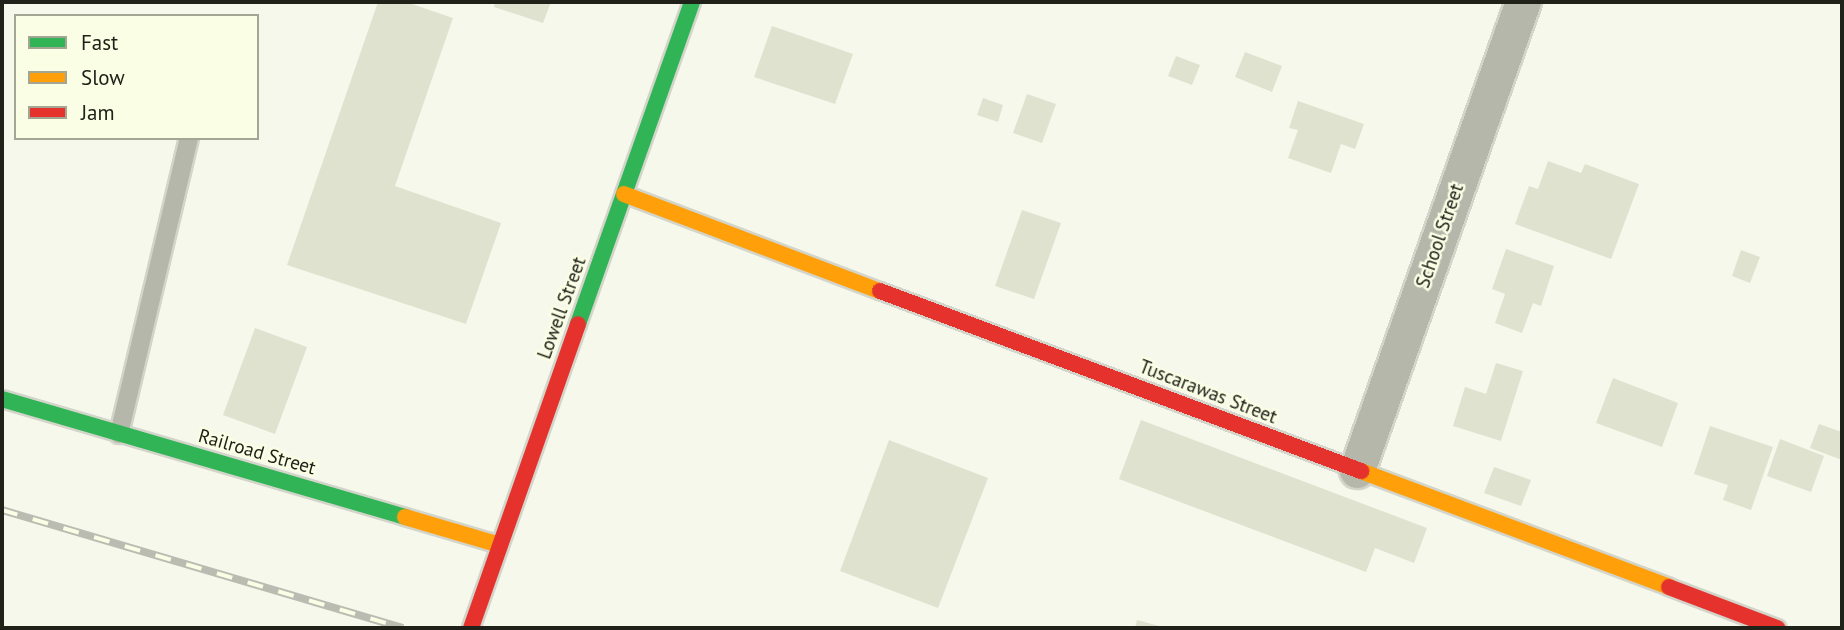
<!DOCTYPE html>
<style>
body{margin:0}
#map{position:relative;width:1844px;height:630px;overflow:hidden;background:#f6f8eb;font-family:"PT Sans",sans-serif}
div>[style]{position:absolute}
.building>*{inset:0;background:#dfe2cf}
.roads{filter:drop-shadow(2px 0 #d3d5ca) drop-shadow(-2px 0 #d3d5ca) drop-shadow(0 2px #d3d5ca) drop-shadow(0 -2px #d3d5ca)}
.lane>*{height:18px;margin:-9px;padding:0 9px;transform-origin:9px;border-radius:9px;background:#b5b7ab}
.street>*{height:35px;margin:-17.5px;padding:0 17.5px;transform-origin:17.5px;border-radius:17.5px;background:#b5b7ab}
.fast>*{height:16px;margin:-8px;padding:0 8px;transform-origin:8px;border-radius:8px;background:#30b455}
.slow>*{height:16px;margin:-8px;padding:0 8px;transform-origin:8px;border-radius:8px;background:#ff9f0a}
.jam>*{height:16px;margin:-8px;padding:0 8px;transform-origin:8px;border-radius:8px;background:#e5322d}
.rail>*{height:8px;margin-top:-4px;transform-origin:0;background:repeating-linear-gradient(90deg,#fafee5 0 16px,#babcb2 0 32px);box-sizing:border-box;border-block:2px solid #babcb2}
span{translate:-50% -50%;white-space:nowrap;text-align:center;line-height:1.15;-webkit-text-stroke:5px #fafee5;paint-order:stroke}
.street-label{font-size:19px;color:#202119}
.frame{position:absolute;inset:0;border:4px solid #202119;pointer-events:none}
.legend{position:absolute;left:14px;top:14px;width:245px;height:126px;box-sizing:border-box;background:#fafee5;border:2px solid #a3a693;margin:0;padding:9px 12px;list-style:none;font-size:21px;color:#202119}
.legend li{display:flex;align-items:center;gap:14px;height:35px}
.legend b{width:35px;border:2px solid #a3a693}
</style>
<div id="map">
<div class="building">
<i style="clip-path:polygon(378px 2px,406px 2px,453px 18px,395px 186px,501px 223px,466px 324px,287px 265px)"></i>
<i style="clip-path:polygon(495px 2px,551px 2px,543px 23px,494px 7px)"></i>
<i style="clip-path:polygon(772px 26px,853px 54px,835px 104px,754px 77px)"></i>
<i style="clip-path:polygon(1245px 52px,1282px 66px,1272px 92px,1235px 77px)"></i>
<i style="clip-path:polygon(1176px 56px,1200px 65px,1192px 85px,1168px 76px)"></i>
<i style="clip-path:polygon(1027px 94px,1056px 104px,1042px 143px,1013px 133px)"></i>
<i style="clip-path:polygon(983px 98px,1003px 105px,998px 122px,977px 115px)"></i>
<i style="clip-path:polygon(1298px 101px,1364px 124px,1355px 149px,1341px 144px,1331px 173px,1288px 158px,1298px 130px,1289px 128px)"></i>
<i style="clip-path:polygon(1548px 161px,1581px 173px,1585px 164px,1639px 184px,1611px 259px,1515px 224px,1529px 186px,1538px 189px)"></i>
<i style="clip-path:polygon(1022px 210px,1061px 223px,1034px 299px,995px 286px)"></i>
<i style="clip-path:polygon(1506px 249px,1554px 266px,1541px 306px,1533px 303px,1522px 333px,1495px 323px,1505px 294px,1492px 289px)"></i>
<i style="clip-path:polygon(1741px 250px,1760px 257px,1750px 283px,1732px 276px)"></i>
<i style="clip-path:polygon(255px 328px,307px 347px,275px 434px,223px 415px)"></i>
<i style="clip-path:polygon(1496px 363px,1523px 371px,1501px 441px,1453px 426px,1465px 387px,1486px 394px)"></i>
<i style="clip-path:polygon(1613px 378px,1678px 403px,1662px 447px,1596px 423px)"></i>
<i style="clip-path:polygon(1141px 420px,1427px 528px,1414px 563px,1375px 548px,1366px 572px,1119px 479px)"></i>
<i style="clip-path:polygon(1819px 424px,1842px 432px,1842px 460px,1810px 448px)"></i>
<i style="clip-path:polygon(1710px 426px,1773px 447px,1751px 510px,1723px 500px,1728px 485px,1694px 474px)"></i>
<i style="clip-path:polygon(1780px 439px,1824px 456px,1811px 492px,1767px 476px)"></i>
<i style="clip-path:polygon(889px 440px,988px 478px,938px 608px,840px 571px)"></i>
<i style="clip-path:polygon(1494px 467px,1531px 480px,1521px 506px,1484px 493px)"></i>
<i style="clip-path:polygon(1137px 620px,1163px 627px,1163px 628px,1135px 628px)"></i>
</div>
<div class="roads">
<div class="lane">
<i style="left:119px;top:434px;width:304px;rotate:-76.7deg"></i>
</div>
<div class="street">
<i style="left:1357px;top:470px;width:497px;rotate:-70.5deg"></i>
</div>
<div class="fast">
<i style="left:578px;top:324px;width:342px;rotate:-70.5deg"></i>
<i style="left:2px;top:399px;width:420px;rotate:16.3deg"></i>
</div>
<div class="slow">
<i style="left:624px;top:194px;width:274px;rotate:20.8deg"></i>
<i style="left:1361px;top:471px;width:329px;rotate:20.6deg"></i>
<i style="left:405px;top:517px;width:99px;rotate:16.4deg"></i>
</div>
<div class="jam">
<i style="left:880px;top:291px;width:514px;rotate:20.52deg"></i>
<i style="left:1669px;top:587px;width:116px;rotate:20.8deg"></i>
<i style="left:471px;top:628px;width:322px;rotate:-70.6deg"></i>
</div>
</div>
<div class="rail">
<i style="left:2px;top:510px;width:418px;rotate:16.4deg"></i>
</div>
<div class="street-label">
<span style="left:1440px;top:236px;rotate:-71deg">School Street</span>
<span style="left:562px;top:308px;rotate:-70deg">Lowell Street</span>
<span style="left:1208px;top:392px;rotate:21deg">Tuscarawas Street</span>
<span style="left:257px;top:452px;rotate:16deg">Railroad Street</span>
</div>
<div class="frame"></div>
<ul class="legend">
<li><b style="height:9px;background:#30b455"></b>Fast</li>
<li><b style="height:9px;background:#ff9f0a"></b>Slow</li>
<li><b style="height:9px;background:#e5322d"></b>Jam</li>
</ul>
</div>
